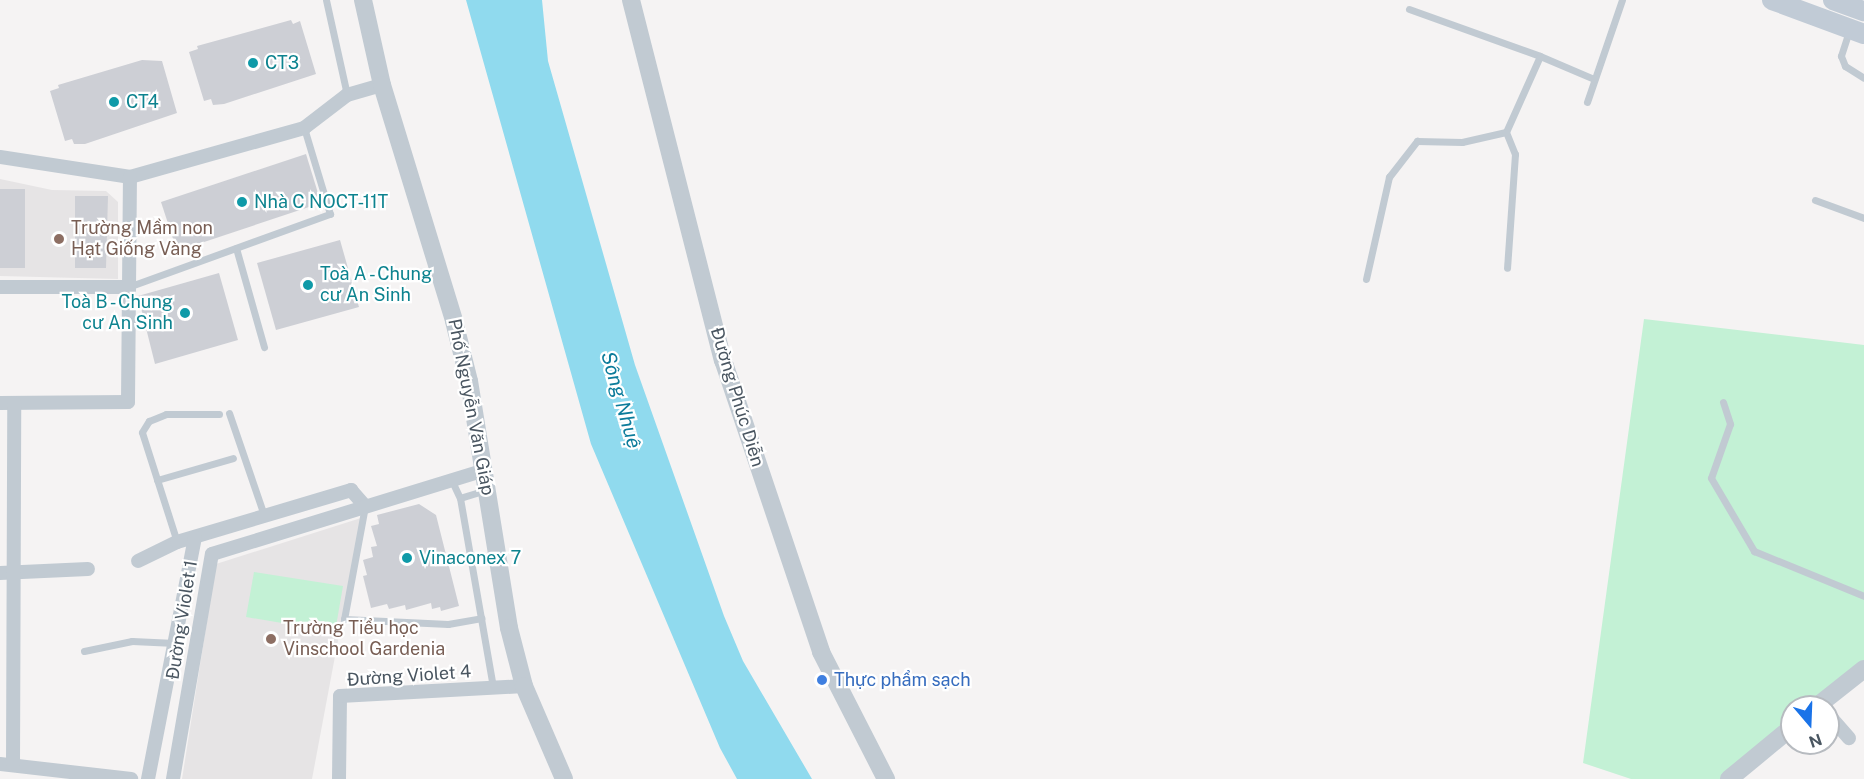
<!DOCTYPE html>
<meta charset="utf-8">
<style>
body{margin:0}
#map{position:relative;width:1864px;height:779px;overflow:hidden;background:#f5f3f3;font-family:"Public Sans",sans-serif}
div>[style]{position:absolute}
.education>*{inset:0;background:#e6e4e5}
.green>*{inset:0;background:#c3f1d5}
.water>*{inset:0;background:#90daee}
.building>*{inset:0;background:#cdcfd5}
.service>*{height:7px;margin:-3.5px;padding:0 3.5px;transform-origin:3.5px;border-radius:3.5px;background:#c1cad2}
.minor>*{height:14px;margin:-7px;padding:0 7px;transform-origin:7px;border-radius:7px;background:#c1cad2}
.tertiary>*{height:18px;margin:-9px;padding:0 9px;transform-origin:9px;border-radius:9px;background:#c1cad2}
.secondary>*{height:20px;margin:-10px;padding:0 10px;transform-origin:10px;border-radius:10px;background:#c1cbd6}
.dots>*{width:16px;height:16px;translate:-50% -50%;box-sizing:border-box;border:3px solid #fff;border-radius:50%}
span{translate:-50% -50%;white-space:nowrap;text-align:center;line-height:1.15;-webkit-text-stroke:4.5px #fff;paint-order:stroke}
.culture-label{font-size:18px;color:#0d838f}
.left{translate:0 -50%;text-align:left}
.right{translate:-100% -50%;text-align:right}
.education-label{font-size:18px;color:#785e54}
.street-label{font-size:18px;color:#4a5661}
.shop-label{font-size:18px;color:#366cbe}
.water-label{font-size:20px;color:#0c7c9b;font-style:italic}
.north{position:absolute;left:1780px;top:695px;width:60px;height:60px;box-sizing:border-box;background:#fff;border:2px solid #b7bbc0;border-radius:50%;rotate:161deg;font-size:16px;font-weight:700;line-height:24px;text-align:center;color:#4a5661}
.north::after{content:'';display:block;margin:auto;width:21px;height:27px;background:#1a73e8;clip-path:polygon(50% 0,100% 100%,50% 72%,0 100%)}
</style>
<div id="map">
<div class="education">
<i style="clip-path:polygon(0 179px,52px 190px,106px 191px,118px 202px,118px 279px,0 276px)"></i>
<i style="clip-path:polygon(361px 518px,312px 779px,182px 779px,216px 564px)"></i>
</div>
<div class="green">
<i style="clip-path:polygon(1644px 319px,1864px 345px,1864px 669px,1817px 707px,1792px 707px,1792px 728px,1729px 779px,1631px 779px,1583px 763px)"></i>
<i style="clip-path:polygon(254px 572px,343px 586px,335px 632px,246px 617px)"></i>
</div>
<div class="water">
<i style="clip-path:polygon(466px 0,542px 0,548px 61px,635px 365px,724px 616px,743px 661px,812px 779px,737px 779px,720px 748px,591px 444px)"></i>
</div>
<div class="building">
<i style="clip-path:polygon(291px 20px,293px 24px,300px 21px,316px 74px,224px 104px,213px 105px,211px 99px,204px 101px,189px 52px,198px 49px,197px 46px)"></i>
<i style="clip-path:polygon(142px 60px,162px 61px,177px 113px,85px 144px,74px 144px,72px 139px,65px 141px,50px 91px,59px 88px,58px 85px)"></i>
<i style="clip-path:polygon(306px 154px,321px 203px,177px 251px,161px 202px)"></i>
<i style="clip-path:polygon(0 189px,25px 189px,25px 268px,0 268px)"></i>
<i style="clip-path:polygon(75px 196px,108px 196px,106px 268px,75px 268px)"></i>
<i style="clip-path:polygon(340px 240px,359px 307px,276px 330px,257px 263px)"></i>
<i style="clip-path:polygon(219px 273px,238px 340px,155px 364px,138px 296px)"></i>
<i style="clip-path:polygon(419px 504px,436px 515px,459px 606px,441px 611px,440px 607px,432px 609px,431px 603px,406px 610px,405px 605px,389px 609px,387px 604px,371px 608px,363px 576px,367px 575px,363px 560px,373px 557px,371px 547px,377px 546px,371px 526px,379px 524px,377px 515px)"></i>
</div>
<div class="service">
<i style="left:326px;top:0;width:97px;rotate:77.5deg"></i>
<i style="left:1409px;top:9px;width:139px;rotate:19.7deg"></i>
<i style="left:1849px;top:31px;width:26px;rotate:108deg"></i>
<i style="left:1841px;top:56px;width:11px;rotate:68deg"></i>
<i style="left:1845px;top:66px;width:22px;rotate:32deg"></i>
<i style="left:1587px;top:102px;width:108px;rotate:-71.1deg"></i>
<i style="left:1506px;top:132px;width:24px;rotate:68deg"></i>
<i style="left:1515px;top:154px;width:114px;rotate:94deg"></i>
<i style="left:1815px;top:200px;width:52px;rotate:20.2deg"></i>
<i style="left:236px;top:248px;width:103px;rotate:74.2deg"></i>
<i style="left:1366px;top:279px;width:105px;rotate:-77.3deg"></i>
<i style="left:1389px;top:177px;width:46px;rotate:-52.1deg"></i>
<i style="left:1417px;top:141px;width:45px;rotate:1.3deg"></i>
<i style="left:1462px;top:142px;width:45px;rotate:-12.8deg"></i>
<i style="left:1506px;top:132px;width:83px;rotate:-65.9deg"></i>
<i style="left:1540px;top:56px;width:59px;rotate:23.1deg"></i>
<i style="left:128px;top:287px;width:215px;rotate:-19.9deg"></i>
<i style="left:330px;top:214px;width:90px;rotate:-106.8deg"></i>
<i style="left:1723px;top:402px;width:23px;rotate:72deg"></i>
<i style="left:1730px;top:424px;width:57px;rotate:109.4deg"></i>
<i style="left:1711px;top:478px;width:85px;rotate:59.5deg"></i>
<i style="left:1754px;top:551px;width:119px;rotate:22.2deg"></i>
<i style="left:229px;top:413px;width:111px;rotate:71.1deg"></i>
<i style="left:451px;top:479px;width:21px;rotate:65deg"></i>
<i style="left:157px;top:480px;width:79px;rotate:-16.1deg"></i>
<i style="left:486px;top:490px;width:27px;rotate:163deg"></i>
<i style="left:460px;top:498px;width:193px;rotate:80.1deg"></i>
<i style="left:365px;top:506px;width:115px;rotate:100.5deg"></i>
<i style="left:344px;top:619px;width:104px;rotate:2.8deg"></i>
<i style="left:448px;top:624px;width:34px;rotate:-10deg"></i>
<i style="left:177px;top:542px;width:115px;rotate:-107.7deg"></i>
<i style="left:142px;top:432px;width:13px;rotate:-58deg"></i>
<i style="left:149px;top:421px;width:18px;rotate:-22deg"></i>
<i style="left:166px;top:414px;width:53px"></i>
<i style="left:84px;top:651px;width:49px;rotate:-11.8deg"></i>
<i style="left:132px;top:641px;width:43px;rotate:2.7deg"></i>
</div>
<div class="minor">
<i style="left:0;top:157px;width:132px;rotate:8.7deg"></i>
<i style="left:130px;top:177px;width:181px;rotate:-15.7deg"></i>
<i style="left:304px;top:128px;width:54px;rotate:-37.5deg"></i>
<i style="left:347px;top:95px;width:36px;rotate:-16deg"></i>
<i style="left:0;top:287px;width:128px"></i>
<i style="left:0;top:403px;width:128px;rotate:-0.4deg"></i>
<i style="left:128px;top:402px;width:225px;rotate:-89.5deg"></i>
<i style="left:138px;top:561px;width:43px;rotate:-26deg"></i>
<i style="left:177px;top:542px;width:182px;rotate:-16.6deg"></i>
<i style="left:351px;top:490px;width:21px;rotate:49deg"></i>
<i style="left:0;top:573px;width:88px;rotate:-2.6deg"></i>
<i style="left:1828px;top:714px;width:32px;rotate:49deg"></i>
<i style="left:0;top:764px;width:132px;rotate:6.5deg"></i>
<i style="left:13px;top:764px;width:361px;rotate:-89.8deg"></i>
<i style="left:148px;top:779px;width:246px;rotate:-79deg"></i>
<i style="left:173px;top:779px;width:228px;rotate:-80.2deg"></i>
<i style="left:212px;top:554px;width:286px;rotate:-17.1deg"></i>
<i style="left:339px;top:779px;width:83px;rotate:-89.3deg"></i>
<i style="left:340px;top:696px;width:184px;rotate:-3.1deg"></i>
</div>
<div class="tertiary">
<i style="left:363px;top:0;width:87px;rotate:77.4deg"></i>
<i style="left:382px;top:85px;width:247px;rotate:73deg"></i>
<i style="left:454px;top:321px;width:62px;rotate:76deg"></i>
<i style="left:469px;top:381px;width:250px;rotate:80.8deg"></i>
<i style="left:509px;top:628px;width:60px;rotate:75.5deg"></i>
<i style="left:524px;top:686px;width:101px;rotate:66.7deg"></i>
<i style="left:631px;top:0;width:372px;rotate:75.7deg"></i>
<i style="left:723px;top:360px;width:308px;rotate:71.4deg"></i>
<i style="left:821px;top:652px;width:143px;rotate:62.9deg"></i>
<i style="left:1816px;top:707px;width:61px;rotate:-38.4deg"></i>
<i style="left:1729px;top:779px;width:82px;rotate:-39.5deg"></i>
</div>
<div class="secondary">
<i style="left:1772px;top:0;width:98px;rotate:20.3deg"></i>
<i style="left:1833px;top:0;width:33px;rotate:20deg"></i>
</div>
<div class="dots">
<i style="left:253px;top:63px;background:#0f9aa8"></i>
<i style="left:114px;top:102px;background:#0f9aa8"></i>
<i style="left:242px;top:202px;background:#0f9aa8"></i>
<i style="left:59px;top:239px;background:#8d6e63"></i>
<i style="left:308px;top:285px;background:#0f9aa8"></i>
<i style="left:185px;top:313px;background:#0f9aa8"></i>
<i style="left:407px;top:558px;background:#0f9aa8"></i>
<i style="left:271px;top:639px;background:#8d6e63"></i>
<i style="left:822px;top:680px;background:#3f7fe0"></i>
</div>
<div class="culture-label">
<span class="left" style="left:265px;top:63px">CT3</span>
<span class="left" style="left:126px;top:102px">CT4</span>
<span class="left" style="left:254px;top:202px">Nhà C NOCT-11T</span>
<span class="left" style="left:320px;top:285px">Toà A - Chung<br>cư An Sinh</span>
<span class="right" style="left:173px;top:313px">Toà B - Chung<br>cư An Sinh</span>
<span class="left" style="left:419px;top:558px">Vinaconex 7</span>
</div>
<div class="education-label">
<span class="left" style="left:71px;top:239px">Trường Mầm non<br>Hạt Giống Vàng</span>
<span class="left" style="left:283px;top:639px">Trường Tiểu học<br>Vinschool Gardenia</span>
</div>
<div class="street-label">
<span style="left:737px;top:397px;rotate:73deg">Đường Phúc Diễn</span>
<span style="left:471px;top:407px;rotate:79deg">Phố Nguyễn Văn Giáp</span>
<span style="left:182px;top:620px;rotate:-81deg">Đường Violet 1</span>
<span style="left:409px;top:676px;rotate:-4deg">Đường Violet 4</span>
</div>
<div class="shop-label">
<span class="left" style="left:834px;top:680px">Thực phẩm sạch</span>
</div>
<div class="water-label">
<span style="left:621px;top:400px;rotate:74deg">Sông Nhuệ</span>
</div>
<div class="north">N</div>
</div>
